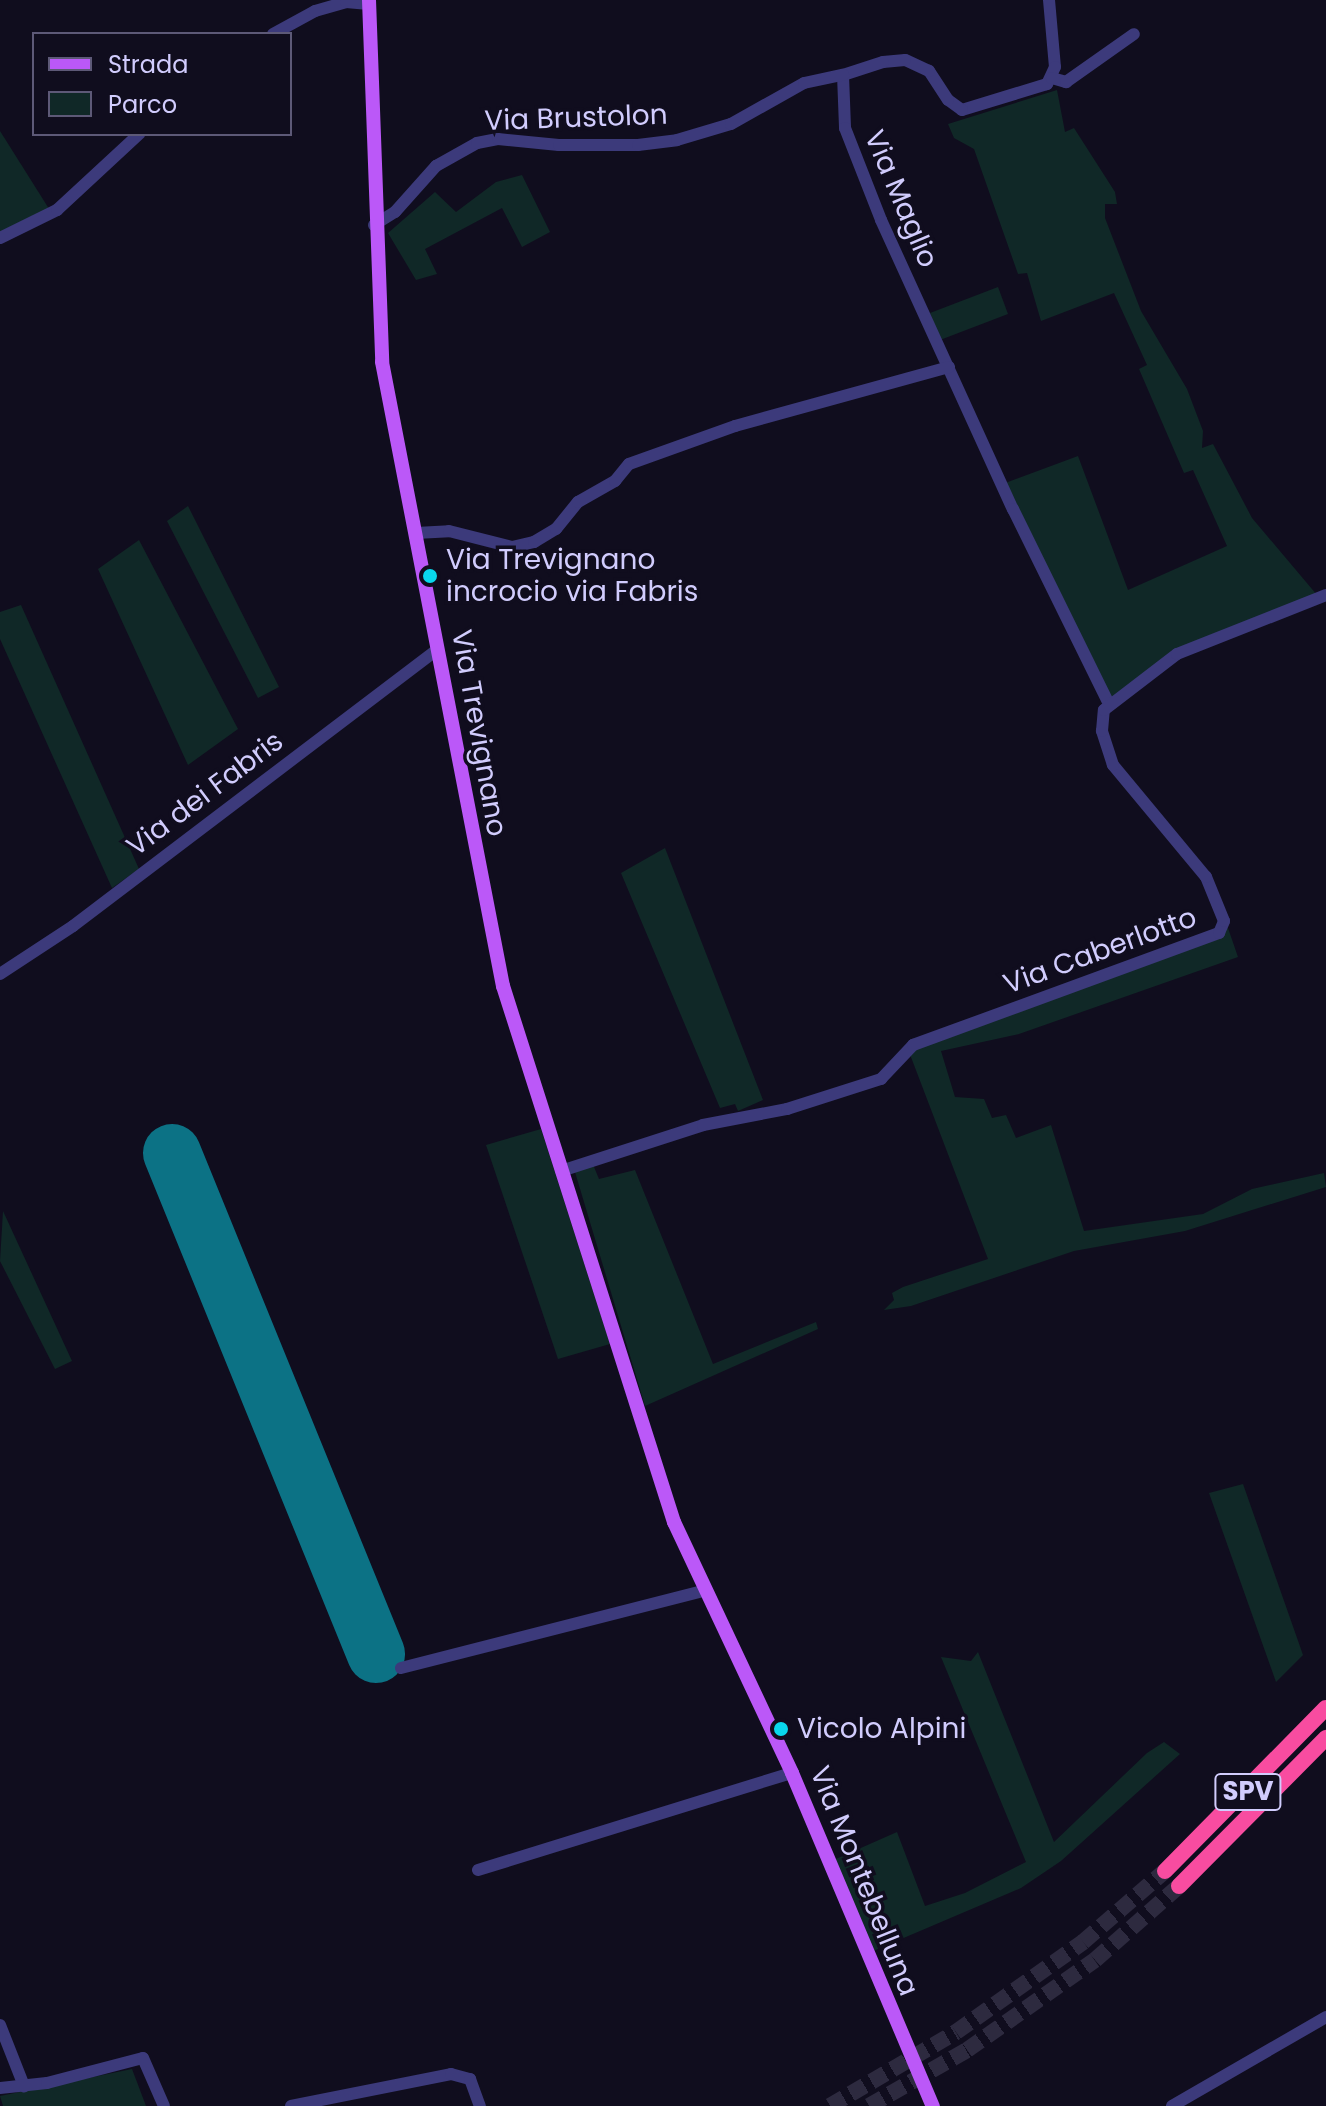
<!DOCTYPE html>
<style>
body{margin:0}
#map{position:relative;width:1326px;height:2106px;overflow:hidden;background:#100d1e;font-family:Poppins,sans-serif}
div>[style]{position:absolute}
.green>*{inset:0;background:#102827}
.runway>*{height:58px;margin:-29px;padding:0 29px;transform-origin:29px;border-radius:29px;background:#0c7285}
.highway-tunnel>*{height:16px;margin-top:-8px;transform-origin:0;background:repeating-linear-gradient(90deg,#2d2a3f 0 16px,transparent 0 24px)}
.minor>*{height:12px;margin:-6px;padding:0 6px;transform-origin:6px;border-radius:6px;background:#3c3a7b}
.major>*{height:14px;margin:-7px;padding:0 7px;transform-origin:7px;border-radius:7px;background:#bb58f8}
.highway>*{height:16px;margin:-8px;padding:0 8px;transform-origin:8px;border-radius:8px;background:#f84ca0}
.dots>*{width:22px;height:22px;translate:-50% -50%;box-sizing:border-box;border:4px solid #100d1e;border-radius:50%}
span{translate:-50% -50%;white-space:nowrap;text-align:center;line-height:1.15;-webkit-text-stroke:7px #100d1e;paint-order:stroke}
.shield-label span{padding:2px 6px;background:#100d1e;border:2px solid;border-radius:6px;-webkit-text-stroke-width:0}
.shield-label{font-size:26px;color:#d1ccfd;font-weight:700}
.street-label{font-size:28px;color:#d1ccfd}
.poi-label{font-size:28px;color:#d1ccfd}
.left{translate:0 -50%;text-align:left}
.legend{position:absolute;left:32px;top:32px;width:260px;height:104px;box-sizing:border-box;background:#100d1e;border:2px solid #5d5977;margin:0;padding:10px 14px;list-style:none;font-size:24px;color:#d1ccfd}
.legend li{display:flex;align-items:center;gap:16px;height:40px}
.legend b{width:40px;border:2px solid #5d5977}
</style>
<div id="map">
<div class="green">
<i style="clip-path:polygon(1057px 90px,1065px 132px,1074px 128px,1115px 192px,1117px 204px,1105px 204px,1105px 218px,1141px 311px,1187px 389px,1203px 431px,1202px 448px,1213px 444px,1252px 518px,1317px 595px,1178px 652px,1105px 703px,997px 486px,1078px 456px,1128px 590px,1227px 546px,1193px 470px,1184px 473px,1139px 369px,1147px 365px,1114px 293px,1041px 321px,1027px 273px,1018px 274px,974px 149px,954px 138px,948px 124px)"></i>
<i style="clip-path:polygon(0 131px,51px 212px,0 240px)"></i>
<i style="clip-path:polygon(522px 175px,550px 232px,522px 247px,502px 208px,425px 249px,437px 274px,416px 280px,388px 233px,435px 192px,456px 212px,496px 182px)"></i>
<i style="clip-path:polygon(998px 287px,1008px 314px,940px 340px,930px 313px)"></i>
<i style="clip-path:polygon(188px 506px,279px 687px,258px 698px,167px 521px)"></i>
<i style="clip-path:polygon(139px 540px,238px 729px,188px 765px,98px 569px)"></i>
<i style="clip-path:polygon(21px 605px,139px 869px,112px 888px,0 639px,0 612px)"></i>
<i style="clip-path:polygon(665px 848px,763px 1100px,738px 1111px,735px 1104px,720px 1108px,621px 873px)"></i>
<i style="clip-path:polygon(1228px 928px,1238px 957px,1019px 1034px,941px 1051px,955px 1097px,984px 1099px,992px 1118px,1006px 1115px,1016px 1138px,1051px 1125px,1084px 1231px,1203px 1214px,1252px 1189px,1324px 1173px,1326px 1187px,1185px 1231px,1074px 1251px,911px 1306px,884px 1310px,894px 1300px,892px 1293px,903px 1287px,988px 1259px,906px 1044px)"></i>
<i style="clip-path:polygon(541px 1129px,610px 1344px,558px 1359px,486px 1145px)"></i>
<i style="clip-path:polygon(572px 1162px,592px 1162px,599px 1179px,635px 1170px,713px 1364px,816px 1322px,818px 1329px,645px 1406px)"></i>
<i style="clip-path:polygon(3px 1211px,72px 1361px,55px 1369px,0 1261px)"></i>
<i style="clip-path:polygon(1243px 1484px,1303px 1655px,1276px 1682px,1209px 1493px)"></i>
<i style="clip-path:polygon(978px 1652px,1054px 1842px,1147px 1753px,1164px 1742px,1180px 1754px,1061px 1861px,1021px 1888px,866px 1954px,829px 1862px,897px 1832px,925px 1906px,965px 1893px,1026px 1862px,941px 1657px,971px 1661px)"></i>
<i style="clip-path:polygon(132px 2069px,146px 2106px,3px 2106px,0 2096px)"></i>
</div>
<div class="runway">
<i style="left:172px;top:1153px;width:541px;rotate:67.84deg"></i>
</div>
<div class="highway-tunnel">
<i style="left:830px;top:2106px;width:146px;rotate:-30.4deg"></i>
<i style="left:956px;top:2032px;width:156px;rotate:-35.3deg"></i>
<i style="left:1083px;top:1942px;width:108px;rotate:-40.9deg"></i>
<i style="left:869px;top:2106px;width:113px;rotate:-29.7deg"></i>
<i style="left:967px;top:2050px;width:156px;rotate:-35.1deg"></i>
<i style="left:1095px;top:1960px;width:112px;rotate:-41.4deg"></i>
</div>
<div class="minor">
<i style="left:1049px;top:0;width:67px;rotate:84.9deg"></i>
<i style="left:1055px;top:67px;width:19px;rotate:115deg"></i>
<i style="left:1047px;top:84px;width:89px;rotate:163deg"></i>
<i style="left:962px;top:110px;width:17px;rotate:-144deg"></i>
<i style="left:948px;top:100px;width:35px;rotate:-123deg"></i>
<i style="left:929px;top:71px;width:26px;rotate:-155deg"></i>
<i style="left:905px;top:60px;width:22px;rotate:175deg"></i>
<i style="left:883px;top:62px;width:42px;rotate:162deg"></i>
<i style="left:843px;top:75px;width:53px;rotate:87.8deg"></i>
<i style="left:845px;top:128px;width:99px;rotate:68.6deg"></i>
<i style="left:881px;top:220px;width:318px;rotate:65.5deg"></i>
<i style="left:1013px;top:509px;width:215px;rotate:63.8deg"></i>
<i style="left:273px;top:34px;width:48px;rotate:-28.7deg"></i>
<i style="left:315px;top:11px;width:32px;rotate:-16deg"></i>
<i style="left:346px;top:2px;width:23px;rotate:5deg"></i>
<i style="left:1052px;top:78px;width:15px;rotate:16deg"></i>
<i style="left:1066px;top:82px;width:83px;rotate:-35.2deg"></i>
<i style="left:374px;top:225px;width:25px;rotate:-32deg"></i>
<i style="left:395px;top:212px;width:62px;rotate:-48.3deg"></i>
<i style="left:436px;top:166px;width:47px;rotate:-29.3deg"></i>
<i style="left:477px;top:143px;width:21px;rotate:-11deg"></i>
<i style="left:498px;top:139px;width:61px;rotate:5.6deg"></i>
<i style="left:559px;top:145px;width:79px"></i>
<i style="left:638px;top:145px;width:39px;rotate:-7deg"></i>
<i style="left:677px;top:140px;width:56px;rotate:-16.5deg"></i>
<i style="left:731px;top:124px;width:84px;rotate:-29.3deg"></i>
<i style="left:804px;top:83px;width:40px;rotate:-12deg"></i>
<i style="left:0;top:238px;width:64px;rotate:-26.2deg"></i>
<i style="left:57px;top:210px;width:112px;rotate:-42.8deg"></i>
<i style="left:416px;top:533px;width:33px;rotate:-3deg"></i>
<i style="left:449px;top:531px;width:65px;rotate:14.3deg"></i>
<i style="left:512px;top:547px;width:23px;rotate:-13deg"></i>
<i style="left:534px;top:542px;width:26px;rotate:-31deg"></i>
<i style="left:556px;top:529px;width:35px;rotate:-51deg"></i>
<i style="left:578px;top:502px;width:43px;rotate:-29.6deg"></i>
<i style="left:615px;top:481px;width:22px;rotate:-51deg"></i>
<i style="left:629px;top:464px;width:113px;rotate:-19.7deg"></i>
<i style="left:735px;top:426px;width:222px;rotate:-15.4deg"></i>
<i style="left:0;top:974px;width:87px;rotate:-33.3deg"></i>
<i style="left:73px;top:926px;width:457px;rotate:-37.2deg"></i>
<i style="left:561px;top:1171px;width:149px;rotate:-17.9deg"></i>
<i style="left:703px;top:1125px;width:86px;rotate:-10.8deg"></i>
<i style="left:787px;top:1109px;width:99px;rotate:-17.7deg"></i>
<i style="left:881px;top:1079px;width:47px;rotate:-46.7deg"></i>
<i style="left:913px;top:1045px;width:326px;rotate:-20.1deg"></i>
<i style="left:1219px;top:933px;width:13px;rotate:-67deg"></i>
<i style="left:1224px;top:921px;width:48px;rotate:-112.2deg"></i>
<i style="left:1206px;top:877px;width:146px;rotate:-129.7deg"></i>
<i style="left:1113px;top:765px;width:36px;rotate:-108deg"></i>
<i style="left:1102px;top:731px;width:21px;rotate:-85deg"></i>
<i style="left:1104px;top:710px;width:92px;rotate:-37.5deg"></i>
<i style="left:1177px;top:654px;width:160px;rotate:-21.6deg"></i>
<i style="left:401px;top:1668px;width:312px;rotate:-14.3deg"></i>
<i style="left:478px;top:1870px;width:329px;rotate:-17.2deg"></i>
<i style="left:0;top:2025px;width:66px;rotate:68.5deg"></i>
<i style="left:0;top:2088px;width:47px;rotate:-6.1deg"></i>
<i style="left:47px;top:2083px;width:99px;rotate:-14.6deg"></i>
<i style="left:143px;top:2058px;width:52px;rotate:66.4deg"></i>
<i style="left:291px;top:2106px;width:163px;rotate:-11.3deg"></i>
<i style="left:451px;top:2074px;width:20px;rotate:15deg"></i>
<i style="left:470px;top:2079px;width:29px;rotate:70deg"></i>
<i style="left:1172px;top:2106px;width:178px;rotate:-30deg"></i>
</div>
<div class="major">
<i style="left:369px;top:0;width:362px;rotate:87.9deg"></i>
<i style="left:382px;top:362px;width:636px;rotate:79.03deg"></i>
<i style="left:503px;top:986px;width:563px;rotate:72.31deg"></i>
<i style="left:674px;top:1522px;width:277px;rotate:64.8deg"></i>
<i style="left:792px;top:1773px;width:362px;rotate:67.1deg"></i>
</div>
<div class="highway">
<i style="left:1165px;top:1871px;width:229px;rotate:-45.4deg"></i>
<i style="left:1179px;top:1886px;width:209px;rotate:-45.2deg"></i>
</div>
<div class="dots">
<i style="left:430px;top:576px;background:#09d7ec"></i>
<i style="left:781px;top:1729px;background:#09d7ec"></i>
</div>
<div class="shield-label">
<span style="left:1248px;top:1792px">SPV</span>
</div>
<div class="street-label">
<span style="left:576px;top:118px;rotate:-2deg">Via Brustolon</span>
<span style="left:901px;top:199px;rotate:67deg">Via Maglio</span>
<span style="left:479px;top:733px;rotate:80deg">Via Trevignano</span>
<span style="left:205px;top:794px;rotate:-37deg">Via dei Fabris</span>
<span style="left:1100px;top:951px;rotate:-20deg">Via Caberlotto</span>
<span style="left:864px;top:1881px;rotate:68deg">Via Montebelluna</span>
</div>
<div class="poi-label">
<span class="left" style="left:446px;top:576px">Via Trevignano<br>incrocio via Fabris</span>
<span class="left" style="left:797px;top:1729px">Vicolo Alpini</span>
</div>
<ul class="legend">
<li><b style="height:10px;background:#bb58f8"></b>Strada</li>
<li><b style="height:22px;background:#102827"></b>Parco</li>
</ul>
</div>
